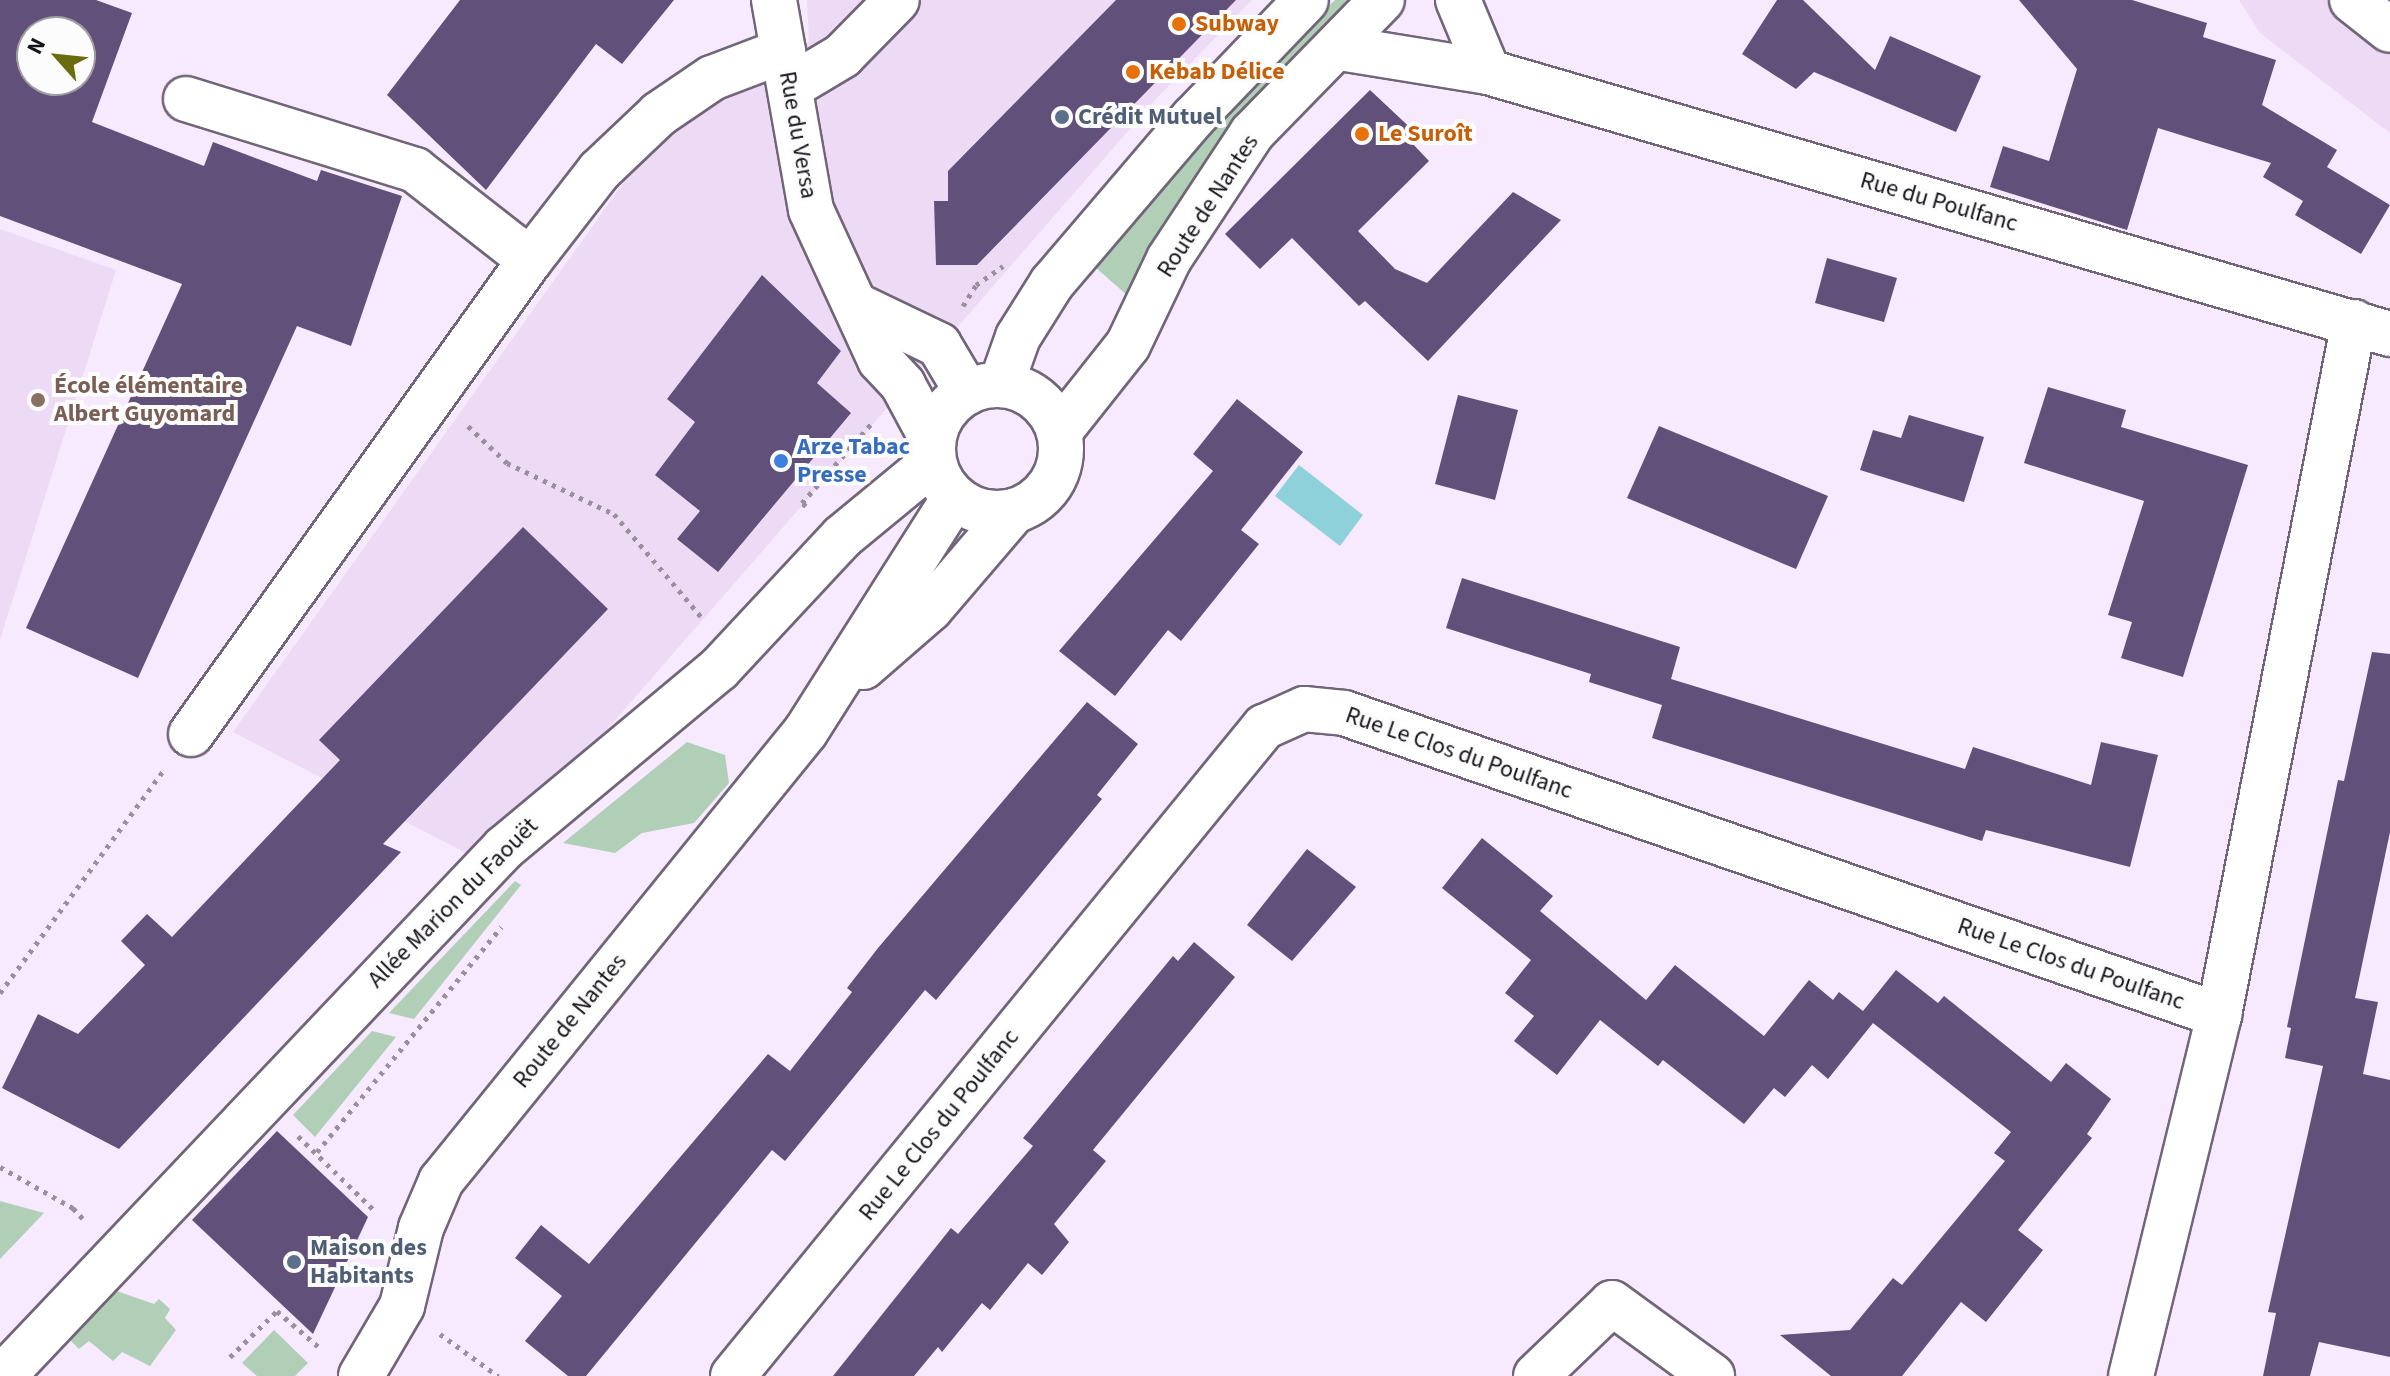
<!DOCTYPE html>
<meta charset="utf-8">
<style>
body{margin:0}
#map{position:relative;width:2390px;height:1376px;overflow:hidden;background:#f7e9fe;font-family:"Source Sans 3",sans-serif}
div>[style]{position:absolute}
.built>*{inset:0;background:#eddbf6}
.green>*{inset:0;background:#b1cfb7}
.water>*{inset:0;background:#8fd1da}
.building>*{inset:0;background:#61517a}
.path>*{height:5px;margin-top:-2.5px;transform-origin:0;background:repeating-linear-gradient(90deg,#998f9e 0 4px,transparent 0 10px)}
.roads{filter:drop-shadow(2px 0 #716677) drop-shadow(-2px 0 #716677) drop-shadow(0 2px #716677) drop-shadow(0 -2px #716677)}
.minor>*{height:44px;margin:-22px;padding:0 22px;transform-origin:22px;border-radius:22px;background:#fff}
.major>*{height:44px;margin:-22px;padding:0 22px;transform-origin:22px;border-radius:22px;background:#fff}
.major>.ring{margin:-22px;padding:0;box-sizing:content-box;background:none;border:44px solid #fff;border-radius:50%}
.dots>*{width:22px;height:22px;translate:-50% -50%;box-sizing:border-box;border:4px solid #fcfcfc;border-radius:50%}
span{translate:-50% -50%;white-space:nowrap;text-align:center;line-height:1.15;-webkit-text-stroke:8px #fcfcfc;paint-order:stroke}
.food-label{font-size:24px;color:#c56008;font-weight:700}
.left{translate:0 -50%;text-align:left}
.service-label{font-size:24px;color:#4e5e75;font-weight:700}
.street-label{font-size:24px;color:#161219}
.education-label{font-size:24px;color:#785e54;font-weight:700}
.shop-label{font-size:24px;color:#366cbe;font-weight:700}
.north{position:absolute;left:16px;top:16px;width:80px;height:80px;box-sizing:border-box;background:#fcfcfc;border:2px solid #a09ea1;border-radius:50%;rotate:297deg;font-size:22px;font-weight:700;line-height:32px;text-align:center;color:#161219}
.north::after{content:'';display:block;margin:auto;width:28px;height:36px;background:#6a6c0e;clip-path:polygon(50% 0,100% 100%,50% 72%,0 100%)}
</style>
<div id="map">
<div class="built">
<i style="clip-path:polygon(807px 0,1252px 0,1156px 99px,489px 865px,233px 732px,658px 134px,809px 42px)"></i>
<i style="clip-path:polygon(2239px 0,2390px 0,2390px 133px,2260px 33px)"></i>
<i style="clip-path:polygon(0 229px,116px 270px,0 640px)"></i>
</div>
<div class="green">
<i style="clip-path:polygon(1335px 0,1351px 0,1128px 296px,1095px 267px,1243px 92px)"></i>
<i style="clip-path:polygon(687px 742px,725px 755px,729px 783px,694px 823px,642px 833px,615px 853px,563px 843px)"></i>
<i style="clip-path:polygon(515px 881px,521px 885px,414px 1019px,389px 1013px)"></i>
<i style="clip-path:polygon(372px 1031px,396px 1037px,315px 1137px,293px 1115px)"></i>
<i style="clip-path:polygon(0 1201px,44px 1213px,0 1259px)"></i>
<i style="clip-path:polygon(108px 1288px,154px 1304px,159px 1299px,170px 1309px,165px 1318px,176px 1330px,150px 1366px,122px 1352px,113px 1361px,89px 1341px,79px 1349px,64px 1334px)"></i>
<i style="clip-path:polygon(274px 1330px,308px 1363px,295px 1376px,257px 1376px,242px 1363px)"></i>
</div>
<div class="water">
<i style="clip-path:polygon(1299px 465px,1363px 515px,1340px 546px,1275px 496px)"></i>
</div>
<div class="building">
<i style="clip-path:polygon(evenodd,0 0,96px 0,132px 13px,92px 122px,204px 166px,213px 142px,317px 181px,321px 170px,402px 196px,351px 346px,297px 326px,138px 678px,26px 628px,182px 284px,0 216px,0 0,32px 32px,80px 32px,80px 80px,32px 80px,32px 32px)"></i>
<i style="clip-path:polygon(460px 0,674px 0,622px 64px,596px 44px,486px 190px,387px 95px)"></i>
<i style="clip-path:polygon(1116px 0,1236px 0,977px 265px,936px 265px,934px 201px,948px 201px,948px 171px)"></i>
<i style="clip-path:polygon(1777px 0,1803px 0,1875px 70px,1890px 36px,1981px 76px,1956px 132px,1814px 72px,1796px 89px,1742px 54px)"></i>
<i style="clip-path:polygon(2019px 0,2132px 0,2207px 23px,2203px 37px,2276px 60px,2262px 105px,2337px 150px,2327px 167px,2390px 205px,2361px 254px,2295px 215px,2303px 201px,2263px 177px,2271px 163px,2158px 128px,2127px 230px,1990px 187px,2003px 146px,2049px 161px,2077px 69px)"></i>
<i style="clip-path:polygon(1370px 90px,1418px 135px,1411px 142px,1429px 161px,1358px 231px,1395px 269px,1427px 283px,1513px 192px,1561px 220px,1428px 361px,1365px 301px,1359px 306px,1292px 238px,1260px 269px,1225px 234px)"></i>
<i style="clip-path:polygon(1827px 258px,1897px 278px,1884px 322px,1815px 303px)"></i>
<i style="clip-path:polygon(762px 275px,841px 351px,817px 383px,851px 413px,718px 572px,677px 539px,700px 511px,655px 475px,695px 422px,667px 399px)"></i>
<i style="clip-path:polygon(2048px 387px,2126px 410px,2121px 427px,2248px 465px,2183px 677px,2121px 658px,2132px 622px,2108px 615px,2144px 501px,2024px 463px)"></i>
<i style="clip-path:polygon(1458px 395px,1518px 410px,1495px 500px,1435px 484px)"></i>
<i style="clip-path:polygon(1237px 399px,1303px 452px,1241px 530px,1259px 544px,1181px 641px,1168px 630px,1115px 696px,1059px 651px,1213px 471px,1193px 454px)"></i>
<i style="clip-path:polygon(1909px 415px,1984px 437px,1964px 502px,1860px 470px,1873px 430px,1901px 438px)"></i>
<i style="clip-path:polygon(1659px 426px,1828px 496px,1796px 569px,1627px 498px)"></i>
<i style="clip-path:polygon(523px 527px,608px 609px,383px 844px,401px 852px,119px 1149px,2px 1088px,38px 1014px,78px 1034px,145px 965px,121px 941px,147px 914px,172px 937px,340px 760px,319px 740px)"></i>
<i style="clip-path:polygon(1462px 578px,1680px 647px,1671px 679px,1965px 769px,1973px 747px,2091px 785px,2101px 742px,2158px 755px,2130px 867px,1986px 830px,1982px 841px,1652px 738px,1662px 705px,1589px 682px,1591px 674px,1446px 628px)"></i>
<i style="clip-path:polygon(2372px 652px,2390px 654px,2390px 832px,2355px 998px,2378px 1002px,2363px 1074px,2390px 1080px,2390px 1357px,2319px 1342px,2310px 1376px,2263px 1376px,2276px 1313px,2268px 1312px,2323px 1066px,2285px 1058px,2291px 1028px,2287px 1027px,2338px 780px,2344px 781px)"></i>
<i style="clip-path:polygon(1087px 702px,1138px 744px,1097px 795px,1102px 799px,936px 1000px,925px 990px,785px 1161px,772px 1150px,586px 1376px,568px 1376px,525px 1341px,562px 1296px,515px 1258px,541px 1225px,589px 1264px,768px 1054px,790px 1071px,852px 992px,847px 988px,878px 948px)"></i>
<i style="clip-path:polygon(1482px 838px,1553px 896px,1540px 911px,1646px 1000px,1675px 965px,1764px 1036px,1809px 980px,1833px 1000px,1839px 992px,1863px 1011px,1896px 970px,1938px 1003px,1944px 996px,2051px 1082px,2066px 1063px,2111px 1099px,2087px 1134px,2092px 1138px,2018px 1230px,2043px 1250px,1986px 1322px,1961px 1302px,1902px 1376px,1831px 1376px,1780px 1335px,1850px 1330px,1893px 1278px,1902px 1285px,2005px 1161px,1994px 1153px,2011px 1132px,1873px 1023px,1828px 1079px,1812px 1065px,1785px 1097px,1774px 1088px,1744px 1124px,1663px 1060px,1658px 1066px,1600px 1020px,1557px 1075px,1514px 1041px,1534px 1016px,1505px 993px,1531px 960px,1442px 888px)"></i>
<i style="clip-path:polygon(1307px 849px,1356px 887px,1292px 961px,1247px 925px)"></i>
<i style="clip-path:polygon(1194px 942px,1235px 977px,1093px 1150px,1106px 1161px,1054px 1224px,1069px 1242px,1042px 1275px,1028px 1263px,990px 1310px,982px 1303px,942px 1352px,938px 1347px,914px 1376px,833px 1376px,951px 1228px,958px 1234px,1033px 1146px,1023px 1138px,1173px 956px,1178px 961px)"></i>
<i style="clip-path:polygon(277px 1131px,368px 1217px,313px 1334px,192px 1220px)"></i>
</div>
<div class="path">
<i style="left:963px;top:306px;width:25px;rotate:-58deg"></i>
<i style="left:976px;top:285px;width:33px;rotate:-35deg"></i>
<i style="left:468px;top:426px;width:54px;rotate:43.5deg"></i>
<i style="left:507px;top:463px;width:119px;rotate:25.5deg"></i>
<i style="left:614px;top:514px;width:138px;rotate:49.7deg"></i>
<i style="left:806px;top:506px;width:5px;rotate:-143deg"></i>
<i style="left:802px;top:503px;width:105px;rotate:-48.9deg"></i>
<i style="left:0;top:993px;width:275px;rotate:-53.7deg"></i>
<i style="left:298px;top:1136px;width:110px;rotate:44.3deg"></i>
<i style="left:317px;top:1152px;width:291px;rotate:-50.7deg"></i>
<i style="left:0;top:1167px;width:84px;rotate:29.3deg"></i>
<i style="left:73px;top:1208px;width:19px;rotate:47deg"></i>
<i style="left:440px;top:1334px;width:72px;rotate:35.9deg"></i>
<i style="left:230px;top:1357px;width:66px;rotate:-44.4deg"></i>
<i style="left:277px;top:1311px;width:58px;rotate:40.8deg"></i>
</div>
<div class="roads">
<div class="minor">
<i style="left:774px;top:0;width:213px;rotate:80deg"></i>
<i style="left:811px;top:210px;width:165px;rotate:65.3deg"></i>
<i style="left:880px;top:360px;width:34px;rotate:47deg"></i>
<i style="left:903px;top:385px;width:64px;rotate:61.8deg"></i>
<i style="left:1458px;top:0;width:78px;rotate:67.4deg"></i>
<i style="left:2352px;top:0;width:48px;rotate:38.3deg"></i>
<i style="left:1340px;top:48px;width:150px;rotate:9.2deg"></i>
<i style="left:1488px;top:72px;width:939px;rotate:16.2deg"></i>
<i style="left:790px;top:87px;width:61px;rotate:-30.8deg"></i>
<i style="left:842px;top:56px;width:78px;rotate:-45.5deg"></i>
<i style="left:186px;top:99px;width:240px;rotate:17.2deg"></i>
<i style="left:415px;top:170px;width:146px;rotate:38deg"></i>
<i style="left:530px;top:260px;width:113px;rotate:-52.2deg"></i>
<i style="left:599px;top:171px;width:83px;rotate:-43.5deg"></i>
<i style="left:659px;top:114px;width:64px;rotate:-34.2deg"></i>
<i style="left:712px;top:78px;width:76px;rotate:-20.8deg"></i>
<i style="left:860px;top:307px;width:88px;rotate:25.7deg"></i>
<i style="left:939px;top:345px;width:55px;rotate:59.2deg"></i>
<i style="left:191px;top:734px;width:583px;rotate:-54.43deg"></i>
<i style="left:3px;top:1376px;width:728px;rotate:-46.5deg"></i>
<i style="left:504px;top:848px;width:280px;rotate:-39.8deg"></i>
<i style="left:719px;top:669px;width:180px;rotate:-47deg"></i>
<i style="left:842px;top:537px;width:118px;rotate:-39.5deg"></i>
<i style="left:733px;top:1376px;width:839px;rotate:-50.71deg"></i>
<i style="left:1264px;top:727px;width:44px;rotate:-24.2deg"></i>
<i style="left:1304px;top:709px;width:40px;rotate:5.7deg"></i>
<i style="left:1344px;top:713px;width:926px;rotate:19.04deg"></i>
<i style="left:1536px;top:1376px;width:105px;rotate:-43.8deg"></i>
<i style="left:1612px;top:1303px;width:124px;rotate:36.1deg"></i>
<i style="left:2131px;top:1376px;width:372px;rotate:-76.3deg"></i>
<i style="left:2219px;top:1015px;width:706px;rotate:-78.98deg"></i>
</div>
<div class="major">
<i style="left:1001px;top:385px;width:51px;rotate:-70.5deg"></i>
<i style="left:1018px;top:337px;width:64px;rotate:-57.8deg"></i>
<i style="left:1052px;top:283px;width:217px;rotate:-49.5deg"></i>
<i style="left:1193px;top:118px;width:163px;rotate:-46.2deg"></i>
<i class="ring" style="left:933px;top:385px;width:84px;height:84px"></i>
<i style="left:1059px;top:432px;width:111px;rotate:-51.6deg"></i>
<i style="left:1128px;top:345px;width:95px;rotate:-64.5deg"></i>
<i style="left:1169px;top:259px;width:151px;rotate:-56.6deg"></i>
<i style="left:1252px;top:133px;width:186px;rotate:-45.7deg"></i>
<i style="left:863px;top:667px;width:89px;rotate:-40.9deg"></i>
<i style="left:930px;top:609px;width:129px;rotate:-49.4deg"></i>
<i style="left:361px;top:1376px;width:81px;rotate:-59.6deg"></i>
<i style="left:402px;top:1306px;width:80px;rotate:-76.3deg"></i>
<i style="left:421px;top:1228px;width:51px;rotate:-66.9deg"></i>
<i style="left:441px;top:1181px;width:579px;rotate:-50.95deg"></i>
<i style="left:806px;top:731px;width:276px;rotate:-57.6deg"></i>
</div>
</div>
<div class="dots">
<i style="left:1179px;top:24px;background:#e8710a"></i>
<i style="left:1133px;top:72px;background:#e8710a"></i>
<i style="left:1062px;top:117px;background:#5c6f8a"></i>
<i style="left:1362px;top:134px;background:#e8710a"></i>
<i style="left:38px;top:400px;background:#8d6e63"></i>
<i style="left:781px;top:461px;background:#3f7fe0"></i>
<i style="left:294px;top:1262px;background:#5c6f8a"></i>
</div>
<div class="food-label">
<span class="left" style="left:1195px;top:24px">Subway</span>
<span class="left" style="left:1149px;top:72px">Kebab Délice</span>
<span class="left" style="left:1378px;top:134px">Le Suroît</span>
</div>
<div class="service-label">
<span class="left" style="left:1078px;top:117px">Crédit Mutuel</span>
<span class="left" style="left:310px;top:1262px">Maison des<br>Habitants</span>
</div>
<div class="street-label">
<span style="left:798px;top:135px;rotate:80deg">Rue du Versa</span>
<span style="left:1939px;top:202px;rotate:16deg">Rue du Poulfanc</span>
<span style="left:1208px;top:206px;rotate:-57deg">Route de Nantes</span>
<span style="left:1459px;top:753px;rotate:19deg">Rue Le Clos du Poulfanc</span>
<span style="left:453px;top:903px;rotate:-45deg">Allée Marion du Faouët</span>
<span style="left:2071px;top:964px;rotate:19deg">Rue Le Clos du Poulfanc</span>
<span style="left:570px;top:1021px;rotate:-51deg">Route de Nantes</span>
<span style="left:939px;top:1125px;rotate:-51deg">Rue Le Clos du Poulfanc</span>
</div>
<div class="education-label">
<span class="left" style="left:54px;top:400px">École élémentaire<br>Albert Guyomard</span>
</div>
<div class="shop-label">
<span class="left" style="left:797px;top:461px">Arze Tabac<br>Presse</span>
</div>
<div class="north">N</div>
</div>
